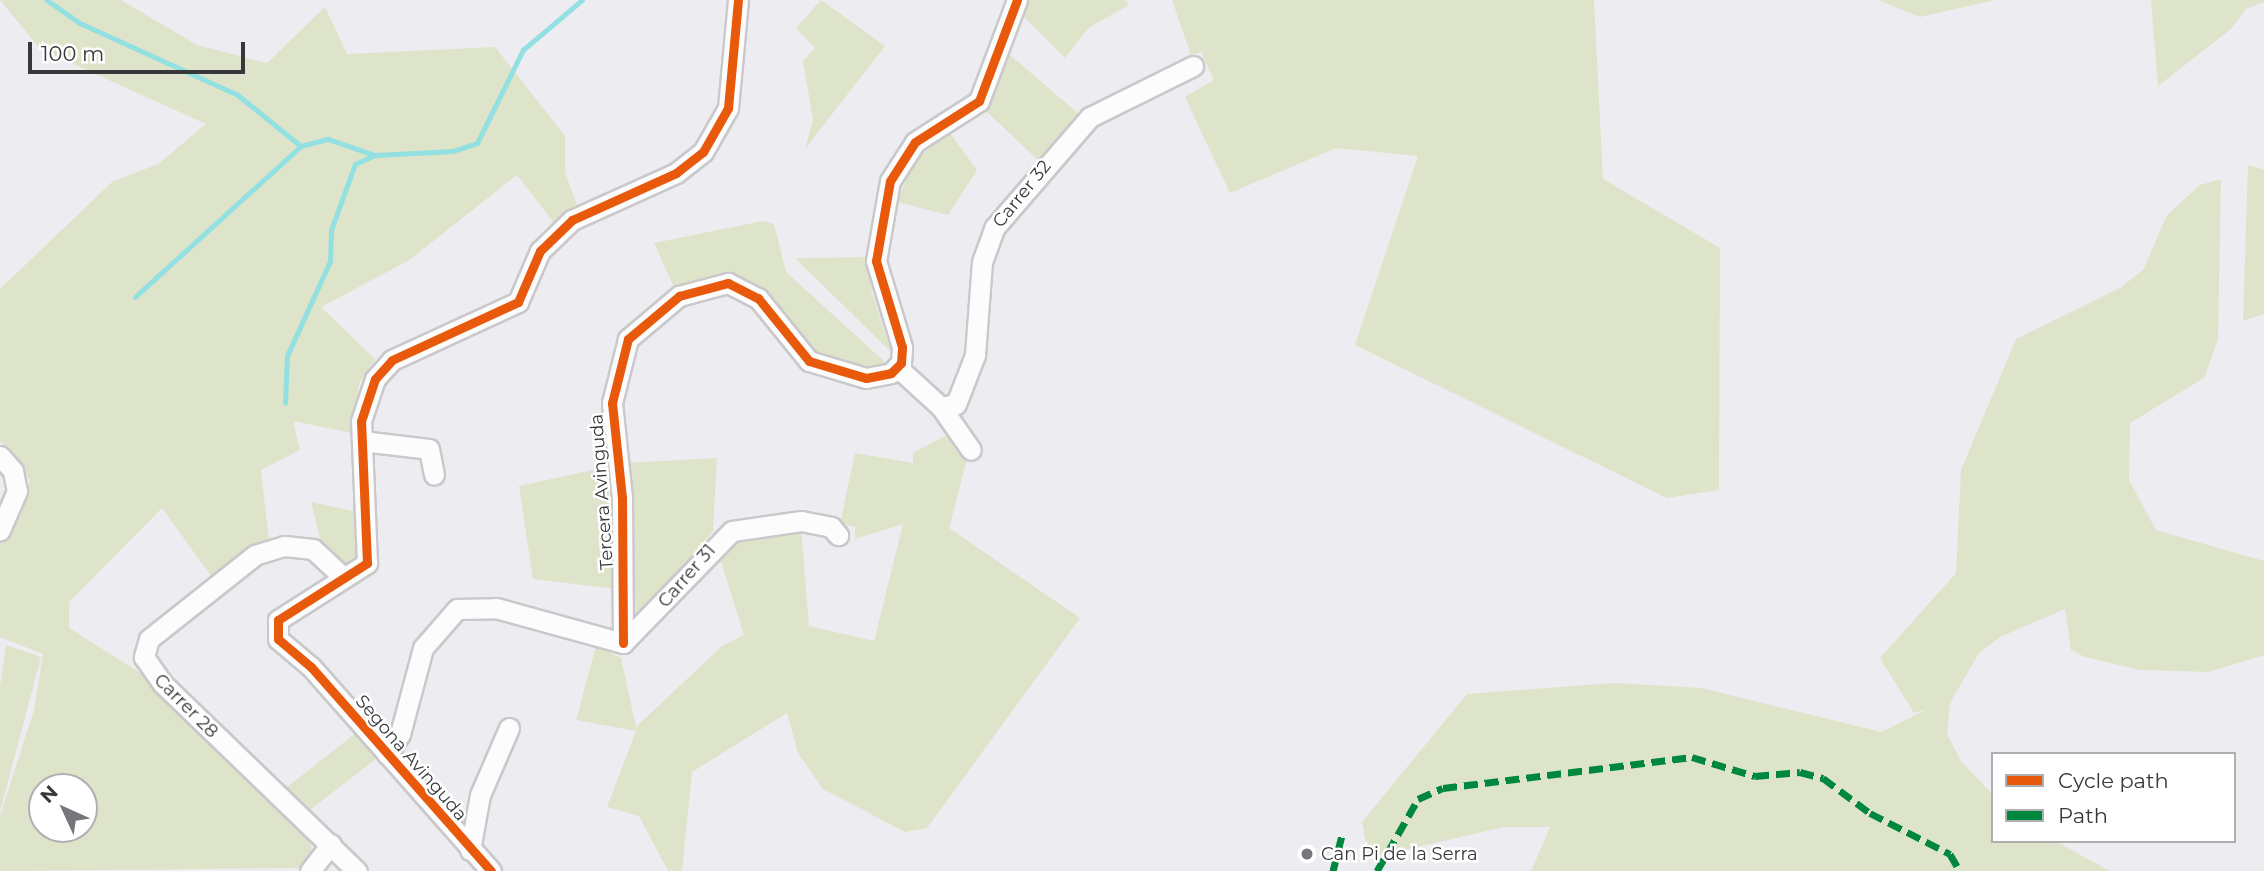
<!DOCTYPE html>
<style>
body{margin:0}
#map{position:relative;width:2264px;height:871px;overflow:hidden;background:#ededf1;font-family:Montserrat,sans-serif}
div>[style]{position:absolute}
.green>*{inset:0;background:#dde4c9}
.stream>*{height:4.5px;margin:-2.25px;padding:0 2.25px;transform-origin:2.25px;border-radius:2.25px;background:#93e0e2}
.roads{filter:drop-shadow(2px 0 #c9c9cc) drop-shadow(-2px 0 #c9c9cc) drop-shadow(0 2px #c9c9cc) drop-shadow(0 -2px #c9c9cc)}
.minor>*{height:19px;margin:-9.5px;padding:0 9.5px;transform-origin:9.5px;border-radius:9.5px;background:#fcfcfd}
.quiet>*{height:7px;margin-top:-3.5px;transform-origin:0;background:repeating-linear-gradient(90deg,#00873e 0 14px,transparent 0 21px)}
.cycleway>*{height:9px;margin:-4.5px;padding:0 4.5px;transform-origin:4.5px;border-radius:4.5px;background:#e8590c}
.dots>*{width:19px;height:19px;translate:-50% -50%;box-sizing:border-box;border:4px solid #fff;border-radius:50%}
span{translate:-50% -50%;white-space:nowrap;text-align:center;line-height:1.15;-webkit-text-stroke:5px #fff;paint-order:stroke}
.street-label{font-size:18px;color:#38383b}
.poi-label{font-size:18px;color:#38383b}
.left{translate:0 -50%;text-align:left}
.legend{position:absolute;left:1991px;top:752px;width:245px;height:91px;box-sizing:border-box;background:#fff;border:2px solid #afafb1;margin:0;padding:9px 12px;list-style:none;font-size:21px;color:#38383b}
.legend li{display:flex;align-items:center;gap:14px;height:35px}
.legend b{width:35px;border:2px solid #afafb1}
.north{position:absolute;left:28px;top:773px;width:70px;height:70px;box-sizing:border-box;background:#fff;border:2px solid #afafb1;border-radius:50%;rotate:315deg;font-size:19px;font-weight:700;line-height:28px;text-align:center;color:#38383b}
.north::after{content:'';display:block;margin:auto;width:24px;height:32px;background:#77777b;clip-path:polygon(50% 0,100% 100%,50% 72%,0 100%)}
.scale{position:absolute;left:28px;top:42px;width:217px;height:32px;box-sizing:border-box;border:4px solid #38383b;border-top:0;padding-left:9px;font-size:21px;line-height:24px;white-space:nowrap;color:#38383b;-webkit-text-stroke:5px #fff;paint-order:stroke}
</style>
<div id="map">
<div class="green">
<i style="clip-path:polygon(evenodd,0 0,121px 0,197px 45px,267px 63px,325px 7px,347px 54px,495px 47px,565px 136px,565px 173px,577px 204px,554px 223px,517px 175px,408px 261px,321px 307px,375px 359px,359px 384px,352px 433px,293px 421px,300px 450px,261px 470px,269px 540px,211px 576px,162px 508px,69px 602px,69px 628px,142px 674px,310px 837px,312px 851px,300px 868px,0 871px,0 816px,34px 710px,43px 654px,0 637px,0 525px,20px 518px,30px 480px,0 441px,0 289px,112px 182px,158px 164px,206px 124px,40px 49px,0 0,42px 787px,84px 787px,84px 829px,42px 829px,42px 787px)"></i>
<i style="clip-path:polygon(821px 0,885px 46px,805px 149px,813px 120px,803px 61px,815px 48px,796px 28px)"></i>
<i style="clip-path:polygon(1025px 0,1125px 0,1129px 5px,1088px 28px,1065px 58px,1019px 12px)"></i>
<i style="clip-path:polygon(1172px 0,1594px 0,1603px 179px,1720px 248px,1719px 490px,1667px 498px,1355px 345px,1418px 156px,1336px 148px,1230px 193px,1185px 97px,1214px 80px,1201px 52px,1191px 55px)"></i>
<i style="clip-path:polygon(1878px 0,1995px 0,1920px 17px)"></i>
<i style="clip-path:polygon(2151px 0,2264px 0,2264px 2px,2246px 9px,2231px 29px,2158px 86px)"></i>
<i style="clip-path:polygon(1004px 50px,1080px 115px,1039px 161px,985px 110px)"></i>
<i style="clip-path:polygon(949px 132px,977px 170px,948px 215px,897px 202px,913px 162px)"></i>
<i style="clip-path:polygon(2248px 165px,2264px 170px,2264px 314px,2243px 321px)"></i>
<i style="clip-path:polygon(2221px 179px,2218px 339px,2204px 378px,2130px 423px,2129px 480px,2156px 530px,2264px 561px,2264px 655px,2209px 672px,2140px 670px,2085px 657px,2071px 650px,2065px 609px,2000px 637px,1979px 653px,1950px 703px,1947px 734px,1961px 761px,1993px 795px,1993px 841px,2055px 841px,2110px 871px,1531px 871px,1550px 827px,1504px 827px,1369px 858px,1362px 822px,1467px 694px,1614px 683px,1702px 688px,1881px 732px,1926px 710px,1914px 713px,1880px 658px,1956px 573px,1961px 470px,2016px 339px,2120px 288px,2143px 270px,2167px 215px,2200px 185px)"></i>
<i style="clip-path:polygon(763px 221px,774px 224px,786px 272px,885px 362px,873px 367px,815px 355px,767px 294px,742px 277px,725px 274px,675px 289px,654px 243px)"></i>
<i style="clip-path:polygon(866px 257px,872px 293px,891px 352px,795px 258px)"></i>
<i style="clip-path:polygon(949px 434px,968px 456px,949px 528px,1080px 618px,927px 828px,905px 832px,823px 789px,798px 753px,787px 713px,692px 772px,682px 871px,668px 871px,639px 816px,607px 807px,636px 731px,576px 720px,596px 646px,621px 658px,636px 727px,722px 646px,744px 635px,717px 549px,724px 542px,801px 528px,809px 626px,874px 641px,903px 524px,855px 539px,855px 527px,840px 523px,855px 453px,913px 463px,913px 453px)"></i>
<i style="clip-path:polygon(717px 458px,713px 531px,635px 625px,626px 463px)"></i>
<i style="clip-path:polygon(607px 467px,616px 589px,533px 579px,519px 486px)"></i>
<i style="clip-path:polygon(311px 502px,358px 512px,359px 559px,343px 564px,321px 542px)"></i>
<i style="clip-path:polygon(6px 645px,41px 657px,0 812px,0 686px)"></i>
<i style="clip-path:polygon(357px 732px,377px 758px,310px 810px,286px 788px)"></i>
</div>
<div class="stream">
<i style="left:47px;top:0;width:40px;rotate:34.9deg"></i>
<i style="left:80px;top:23px;width:174px;rotate:24.5deg"></i>
<i style="left:238px;top:95px;width:81px;rotate:39deg"></i>
<i style="left:301px;top:146px;width:28px;rotate:-15deg"></i>
<i style="left:328px;top:139px;width:50px;rotate:18.8deg"></i>
<i style="left:135px;top:297px;width:224px;rotate:-42.3deg"></i>
<i style="left:285px;top:403px;width:47px;rotate:-87.6deg"></i>
<i style="left:287px;top:356px;width:104px;rotate:-65.6deg"></i>
<i style="left:330px;top:261px;width:31px;rotate:-88deg"></i>
<i style="left:331px;top:230px;width:70px;rotate:-70deg"></i>
<i style="left:355px;top:164px;width:22px;rotate:-24deg"></i>
<i style="left:375px;top:155px;width:78px;rotate:-2.9deg"></i>
<i style="left:453px;top:151px;width:25px;rotate:-18deg"></i>
<i style="left:477px;top:143px;width:104px;rotate:-63.7deg"></i>
<i style="left:523px;top:50px;width:77px;rotate:-40.3deg"></i>
</div>
<div class="roads">
<div class="minor">
<i style="left:897px;top:367px;width:59px;rotate:42.3deg"></i>
<i style="left:941px;top:407px;width:15px;rotate:-11deg"></i>
<i style="left:956px;top:404px;width:53px;rotate:-68.8deg"></i>
<i style="left:975px;top:355px;width:93px;rotate:-85.7deg"></i>
<i style="left:982px;top:262px;width:37px;rotate:-70deg"></i>
<i style="left:995px;top:227px;width:145px;rotate:-49.2deg"></i>
<i style="left:1090px;top:117px;width:115px;rotate:-26.3deg"></i>
<i style="left:941px;top:407px;width:52px;rotate:55.1deg"></i>
<i style="left:362px;top:441px;width:67px;rotate:6.8deg"></i>
<i style="left:429px;top:449px;width:26px;rotate:79deg"></i>
<i style="left:0;top:456px;width:20px;rotate:49deg"></i>
<i style="left:13px;top:471px;width:20px;rotate:79deg"></i>
<i style="left:17px;top:491px;width:43px;rotate:113.6deg"></i>
<i style="left:343px;top:577px;width:41px;rotate:-137deg"></i>
<i style="left:313px;top:549px;width:29px;rotate:-174deg"></i>
<i style="left:284px;top:546px;width:30px;rotate:163deg"></i>
<i style="left:255px;top:555px;width:135px;rotate:141.6deg"></i>
<i style="left:149px;top:639px;width:19px;rotate:106deg"></i>
<i style="left:144px;top:657px;width:32px;rotate:55deg"></i>
<i style="left:162px;top:683px;width:271px;rotate:44deg"></i>
<i style="left:623px;top:643px;width:145px;rotate:-90.4deg"></i>
<i style="left:622px;top:498px;width:96px;rotate:-96deg"></i>
<i style="left:612px;top:403px;width:66px;rotate:-76deg"></i>
<i style="left:628px;top:339px;width:67px;rotate:-40.1deg"></i>
<i style="left:679px;top:296px;width:51px;rotate:-14.9deg"></i>
<i style="left:728px;top:283px;width:34px;rotate:27deg"></i>
<i style="left:758px;top:298px;width:81px;rotate:51deg"></i>
<i style="left:809px;top:361px;width:59px;rotate:16.6deg"></i>
<i style="left:866px;top:378px;width:25px;rotate:-11deg"></i>
<i style="left:891px;top:373px;width:14px;rotate:-45deg"></i>
<i style="left:901px;top:363px;width:16px;rotate:-86deg"></i>
<i style="left:902px;top:347px;width:90px;rotate:-106.8deg"></i>
<i style="left:876px;top:261px;width:81px;rotate:-80.1deg"></i>
<i style="left:890px;top:181px;width:46px;rotate:-57.3deg"></i>
<i style="left:915px;top:142px;width:76px;rotate:-32.6deg"></i>
<i style="left:979px;top:101px;width:108px;rotate:-69.4deg"></i>
<i style="left:387px;top:754px;width:24px;rotate:-57deg"></i>
<i style="left:400px;top:734px;width:89px;rotate:-75deg"></i>
<i style="left:423px;top:648px;width:52px;rotate:-48.9deg"></i>
<i style="left:457px;top:609px;width:39px;rotate:-1deg"></i>
<i style="left:496px;top:608px;width:132px;rotate:15.4deg"></i>
<i style="left:623px;top:643px;width:156px;rotate:-45.8deg"></i>
<i style="left:732px;top:531px;width:70px;rotate:-8.2deg"></i>
<i style="left:801px;top:521px;width:31px;rotate:11deg"></i>
<i style="left:831px;top:527px;width:11px;rotate:49deg"></i>
<i style="left:470px;top:850px;width:56px;rotate:-79.7deg"></i>
<i style="left:480px;top:795px;width:73px;rotate:-66.6deg"></i>
<i style="left:310px;top:871px;width:34px;rotate:-52deg"></i>
<i style="left:491px;top:871px;width:272px;rotate:-131.4deg"></i>
<i style="left:311px;top:667px;width:43px;rotate:-139.7deg"></i>
<i style="left:278px;top:639px;width:19px;rotate:-90deg"></i>
<i style="left:278px;top:620px;width:106px;rotate:-32.6deg"></i>
<i style="left:367px;top:563px;width:142px;rotate:-92.4deg"></i>
<i style="left:361px;top:421px;width:44px;rotate:-71.6deg"></i>
<i style="left:375px;top:379px;width:25px;rotate:-48deg"></i>
<i style="left:392px;top:360px;width:139px;rotate:-24.7deg"></i>
<i style="left:518px;top:302px;width:56px;rotate:-66.7deg"></i>
<i style="left:540px;top:251px;width:45px;rotate:-44.1deg"></i>
<i style="left:572px;top:220px;width:114px;rotate:-24.3deg"></i>
<i style="left:676px;top:173px;width:34px;rotate:-38deg"></i>
<i style="left:703px;top:152px;width:51px;rotate:-60.4deg"></i>
<i style="left:728px;top:108px;width:108px;rotate:-84.7deg"></i>
</div>
</div>
<div class="quiet">
<i style="left:1333px;top:871px;width:36px;rotate:-76deg"></i>
<i style="left:1377px;top:871px;width:83px;rotate:-60.3deg"></i>
<i style="left:1418px;top:799px;width:27px;rotate:-24deg"></i>
<i style="left:1443px;top:788px;width:251px;rotate:-7.1deg"></i>
<i style="left:1692px;top:757px;width:66px;rotate:16.8deg"></i>
<i style="left:1755px;top:776px;width:45px;rotate:-5.1deg"></i>
<i style="left:1800px;top:772px;width:24px;rotate:15deg"></i>
<i style="left:1823px;top:778px;width:59px;rotate:36.7deg"></i>
<i style="left:1870px;top:813px;width:90px;rotate:27.1deg"></i>
<i style="left:1950px;top:854px;width:20px;rotate:60deg"></i>
</div>
<div class="cycleway">
<i style="left:623px;top:643px;width:145px;rotate:-90.4deg"></i>
<i style="left:622px;top:498px;width:96px;rotate:-96deg"></i>
<i style="left:612px;top:403px;width:66px;rotate:-76deg"></i>
<i style="left:628px;top:339px;width:67px;rotate:-40.1deg"></i>
<i style="left:679px;top:296px;width:51px;rotate:-14.9deg"></i>
<i style="left:728px;top:283px;width:34px;rotate:27deg"></i>
<i style="left:758px;top:298px;width:81px;rotate:51deg"></i>
<i style="left:809px;top:361px;width:59px;rotate:16.6deg"></i>
<i style="left:866px;top:378px;width:25px;rotate:-11deg"></i>
<i style="left:891px;top:373px;width:14px;rotate:-45deg"></i>
<i style="left:901px;top:363px;width:16px;rotate:-86deg"></i>
<i style="left:902px;top:347px;width:90px;rotate:-106.8deg"></i>
<i style="left:876px;top:261px;width:81px;rotate:-80.1deg"></i>
<i style="left:890px;top:181px;width:46px;rotate:-57.3deg"></i>
<i style="left:915px;top:142px;width:76px;rotate:-32.6deg"></i>
<i style="left:979px;top:101px;width:108px;rotate:-69.4deg"></i>
<i style="left:491px;top:871px;width:272px;rotate:-131.4deg"></i>
<i style="left:311px;top:667px;width:43px;rotate:-139.7deg"></i>
<i style="left:278px;top:639px;width:19px;rotate:-90deg"></i>
<i style="left:278px;top:620px;width:106px;rotate:-32.6deg"></i>
<i style="left:367px;top:563px;width:142px;rotate:-92.4deg"></i>
<i style="left:361px;top:421px;width:44px;rotate:-71.6deg"></i>
<i style="left:375px;top:379px;width:25px;rotate:-48deg"></i>
<i style="left:392px;top:360px;width:139px;rotate:-24.7deg"></i>
<i style="left:518px;top:302px;width:56px;rotate:-66.7deg"></i>
<i style="left:540px;top:251px;width:45px;rotate:-44.1deg"></i>
<i style="left:572px;top:220px;width:114px;rotate:-24.3deg"></i>
<i style="left:676px;top:173px;width:34px;rotate:-38deg"></i>
<i style="left:703px;top:152px;width:51px;rotate:-60.4deg"></i>
<i style="left:728px;top:108px;width:108px;rotate:-84.7deg"></i>
</div>
<div class="dots">
<i style="left:1307px;top:854px;background:#77777b"></i>
</div>
<div class="street-label">
<span style="left:1022px;top:194px;rotate:-51deg">Carrer 32</span>
<span style="left:602px;top:492px;rotate:-94deg">Tercera Avinguda</span>
<span style="left:687px;top:576px;rotate:-49deg">Carrer 31</span>
<span style="left:186px;top:706px;rotate:45deg">Carrer 28</span>
<span style="left:411px;top:758px;rotate:49deg">Segona Avinguda</span>
</div>
<div class="poi-label">
<span class="left" style="left:1321px;top:854px">Can Pi de la Serra</span>
</div>
<ul class="legend">
<li><b style="height:9px;background:#e8590c"></b>Cycle path</li>
<li><b style="height:9px;background:#00873e"></b>Path</li>
</ul>
<div class="north">N</div>
<div class="scale">100 m</div>
</div>
